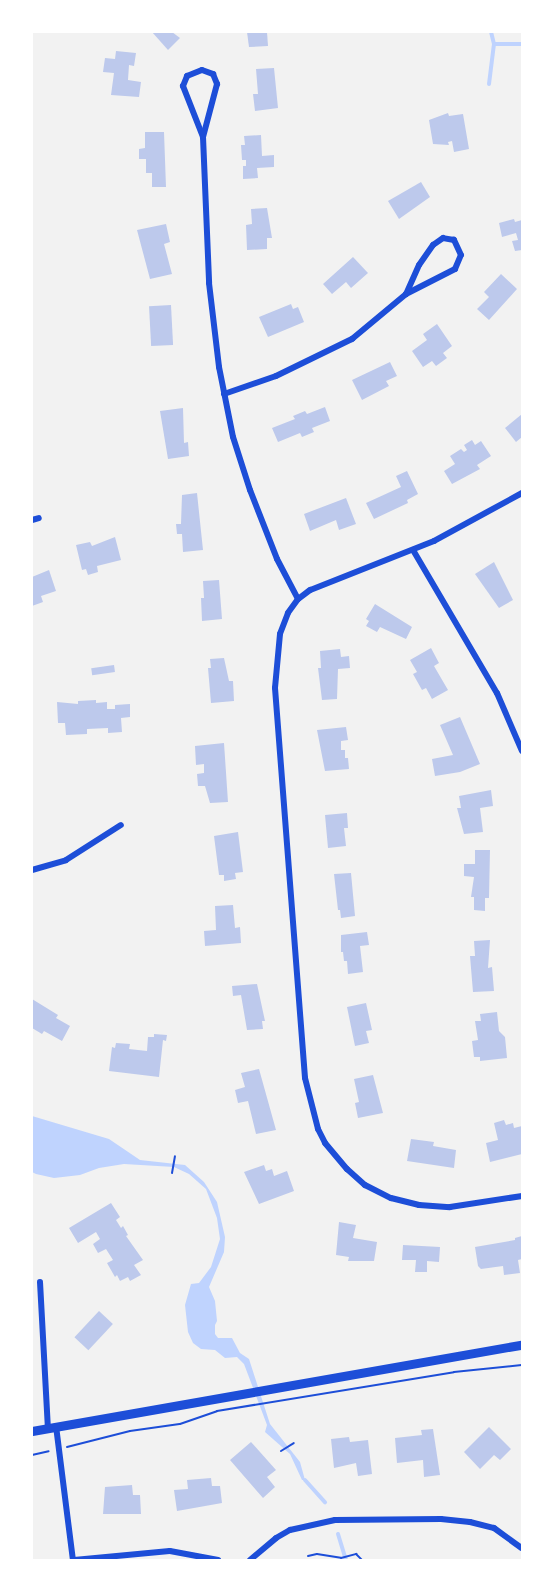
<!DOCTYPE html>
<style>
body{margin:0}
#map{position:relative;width:554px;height:1592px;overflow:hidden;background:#f2f2f2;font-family:Rubik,sans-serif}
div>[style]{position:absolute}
.water>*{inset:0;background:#bfd3fe}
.stream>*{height:4px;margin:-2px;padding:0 2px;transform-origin:2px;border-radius:2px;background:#bfd3fe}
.building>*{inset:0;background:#bdc9ec;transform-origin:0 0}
.path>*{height:2px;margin:-1px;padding:0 1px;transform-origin:1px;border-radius:1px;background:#1d4ed8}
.minor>*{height:6px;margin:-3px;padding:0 3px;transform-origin:3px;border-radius:3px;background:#1d4ed8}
.secondary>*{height:9px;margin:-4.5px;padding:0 4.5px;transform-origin:4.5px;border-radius:4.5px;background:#1d4ed8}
span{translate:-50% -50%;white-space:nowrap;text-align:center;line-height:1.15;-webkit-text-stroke:6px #fff;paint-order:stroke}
.frame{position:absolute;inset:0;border:33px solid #fff;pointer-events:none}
</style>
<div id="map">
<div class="water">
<i style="clip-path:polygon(32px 1116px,109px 1139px,140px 1160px,185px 1165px,204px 1182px,217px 1202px,225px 1237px,224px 1252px,209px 1287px,215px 1301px,217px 1321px,215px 1325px,215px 1334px,218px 1338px,232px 1338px,240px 1353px,249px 1359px,270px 1424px,300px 1462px,305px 1480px,302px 1480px,290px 1454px,265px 1432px,267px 1425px,244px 1364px,237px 1357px,225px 1358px,215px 1350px,201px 1349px,193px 1343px,188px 1332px,185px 1305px,191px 1284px,199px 1283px,211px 1267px,220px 1239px,217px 1218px,206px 1189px,189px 1174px,174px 1167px,124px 1164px,99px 1168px,80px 1175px,54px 1178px,36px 1174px,32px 1172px)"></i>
</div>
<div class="stream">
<i style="left:494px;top:44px;width:28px"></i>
<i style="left:489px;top:84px;width:40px;rotate:-82.9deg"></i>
<i style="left:494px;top:44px;width:12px;rotate:-104deg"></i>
<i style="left:305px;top:1480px;width:30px;rotate:48deg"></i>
<i style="left:338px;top:1534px;width:27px;rotate:73deg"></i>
</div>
<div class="building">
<i style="clip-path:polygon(152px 32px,172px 32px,180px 38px,168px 50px)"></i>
<i style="clip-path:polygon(247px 32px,267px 32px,268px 46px,249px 47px)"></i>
<i style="clip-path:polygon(116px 51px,136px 53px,134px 66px,129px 65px,128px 80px,141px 82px,139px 97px,111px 95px,114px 73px,103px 72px,105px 58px,115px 59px)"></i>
<i style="clip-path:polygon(274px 68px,278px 108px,255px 111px,253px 94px,258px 94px,256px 69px)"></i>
<i style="clip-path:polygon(448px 113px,449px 116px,463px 114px,469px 149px,454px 152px,452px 141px,448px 142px,449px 145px,433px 144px,429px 120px)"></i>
<i style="clip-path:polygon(145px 132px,164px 132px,166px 187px,152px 187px,152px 173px,146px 173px,146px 159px,139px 159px,139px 149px,145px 148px)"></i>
<i style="clip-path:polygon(261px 135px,262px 156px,274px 155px,274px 167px,257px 168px,258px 178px,243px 179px,243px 166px,246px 166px,246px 160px,242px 160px,241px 145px,245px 145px,244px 136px)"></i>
<i style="clip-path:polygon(421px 182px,430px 197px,399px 219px,388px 201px)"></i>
<i style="clip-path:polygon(267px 208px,272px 238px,267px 238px,267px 249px,247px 250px,246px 225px,252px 224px,251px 209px)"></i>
<i style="clip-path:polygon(514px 219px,515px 222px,522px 220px,522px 250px,515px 251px,512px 241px,518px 240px,516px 233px,502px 237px,499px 223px)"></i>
<i style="clip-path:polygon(166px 224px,170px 242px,164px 244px,172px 274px,150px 279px,137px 230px)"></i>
<i style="clip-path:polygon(353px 257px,368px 273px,351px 288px,346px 282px,332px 294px,323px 284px)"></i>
<i style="clip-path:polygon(501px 274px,517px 289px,489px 320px,477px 309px,489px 297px,484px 292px)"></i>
<i style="clip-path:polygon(291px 304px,293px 309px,298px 307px,304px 322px,268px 337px,259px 317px)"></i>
<i style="left:171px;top:305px;width:40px;height:22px;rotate:87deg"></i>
<i style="clip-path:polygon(437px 324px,452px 346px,443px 353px,447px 358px,436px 366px,432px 361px,423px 367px,412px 351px,427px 340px,423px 334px)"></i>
<i style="clip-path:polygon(390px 362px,397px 376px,386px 381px,389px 386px,362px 400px,352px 380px)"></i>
<i style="clip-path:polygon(325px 407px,330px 421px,312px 428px,314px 432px,302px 437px,300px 433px,278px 442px,272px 428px,295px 419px,293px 416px,305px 411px,307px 414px)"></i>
<i style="clip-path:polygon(183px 408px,184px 443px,188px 442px,189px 456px,168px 459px,160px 411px)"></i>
<i style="clip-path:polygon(522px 414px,522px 437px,516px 442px,505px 428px)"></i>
<i style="clip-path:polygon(472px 440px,475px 445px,481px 441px,491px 456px,477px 465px,480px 469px,452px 484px,444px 471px,455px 464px,450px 456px,461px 449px,464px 452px,467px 450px,464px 445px)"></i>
<i style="clip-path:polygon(407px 471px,418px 494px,407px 500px,408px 503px,374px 519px,366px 503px,401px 487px,396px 476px)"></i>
<i style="clip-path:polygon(197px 493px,203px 550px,183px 552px,182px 534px,177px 534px,176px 524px,181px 524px,182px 495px)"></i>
<i style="clip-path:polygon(346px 498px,356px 524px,339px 530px,336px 520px,310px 531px,304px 514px)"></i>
<i style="clip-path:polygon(115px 537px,121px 560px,97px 566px,98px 572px,88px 575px,86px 569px,82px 570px,76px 545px,90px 542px,92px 546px)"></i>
<i style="clip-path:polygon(494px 562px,513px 600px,499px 608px,475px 574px)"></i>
<i style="clip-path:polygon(49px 570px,56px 591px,41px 596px,43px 602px,32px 606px,32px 577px)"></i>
<i style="clip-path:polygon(219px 580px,222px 619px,202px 621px,201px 598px,204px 598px,203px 581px)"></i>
<i style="clip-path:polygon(375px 604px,412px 627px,406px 639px,380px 627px,377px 632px,366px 626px,369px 621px,366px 619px)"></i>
<i style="clip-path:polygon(431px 648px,439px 663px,434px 666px,448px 690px,432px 699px,426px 688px,422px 690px,413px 674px,417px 672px,410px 660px)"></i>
<i style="clip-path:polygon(340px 649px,341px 657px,349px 656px,350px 668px,338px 669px,337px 699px,322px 700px,318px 668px,321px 668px,320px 651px)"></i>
<i style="clip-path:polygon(224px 658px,229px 681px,233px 681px,234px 701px,211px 703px,208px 668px,211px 668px,210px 659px)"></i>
<i style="left:114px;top:665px;width:7px;height:23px;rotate:82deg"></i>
<i style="clip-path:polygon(96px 700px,96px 703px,107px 702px,107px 709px,115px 709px,115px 705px,130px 704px,130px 717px,121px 718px,122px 732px,108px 733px,108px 728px,87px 729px,87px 734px,66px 735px,65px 723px,58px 723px,57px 702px,78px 704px,78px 701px)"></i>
<i style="clip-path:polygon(460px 717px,480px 764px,460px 772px,435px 776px,432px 759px,453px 755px,440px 725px)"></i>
<i style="clip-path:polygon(346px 727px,348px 740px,341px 741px,341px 750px,345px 750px,345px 758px,348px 758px,349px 769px,325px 771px,317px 730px)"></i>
<i style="clip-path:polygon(224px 743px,228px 802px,210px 803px,205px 786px,198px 786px,197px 774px,204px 773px,204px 764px,196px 765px,195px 746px)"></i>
<i style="clip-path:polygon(491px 790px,493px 806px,480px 808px,483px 832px,464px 834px,457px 808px,461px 808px,459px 796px)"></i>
<i style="clip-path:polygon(347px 813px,348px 828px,344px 828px,346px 846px,328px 848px,325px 815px)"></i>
<i style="clip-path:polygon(238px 832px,243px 872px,235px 873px,236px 879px,224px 881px,224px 875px,219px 875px,214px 836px)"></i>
<i style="clip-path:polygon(475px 850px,490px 850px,489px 898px,485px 898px,485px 911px,474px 910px,474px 897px,471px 897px,474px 877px,464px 876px,464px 864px,475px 864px)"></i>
<i style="clip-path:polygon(351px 873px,355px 916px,341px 918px,340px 910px,338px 910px,334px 874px)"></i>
<i style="clip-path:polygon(233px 905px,235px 928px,240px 927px,241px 943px,205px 946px,204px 931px,216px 930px,215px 906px)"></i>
<i style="clip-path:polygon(367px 932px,369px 945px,360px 946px,363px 972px,348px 974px,347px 961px,344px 961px,343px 952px,341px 952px,341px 935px)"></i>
<i style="clip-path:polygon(490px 940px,488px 968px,492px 967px,494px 991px,473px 992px,470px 956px,475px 956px,474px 941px)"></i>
<i style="clip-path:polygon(257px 984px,265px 1021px,262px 1021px,263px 1029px,247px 1030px,241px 995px,233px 996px,232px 986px)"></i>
<i style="clip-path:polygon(32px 999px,58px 1015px,56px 1018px,70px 1026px,62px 1041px,44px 1031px,42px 1034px,32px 1028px)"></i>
<i style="clip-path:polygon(366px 1003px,372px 1030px,366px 1031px,369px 1043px,355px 1046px,347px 1007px)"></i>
<i style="clip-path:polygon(497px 1012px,499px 1031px,505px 1037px,507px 1058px,480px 1061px,480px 1057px,474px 1057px,472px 1041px,478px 1040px,475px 1021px,481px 1021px,480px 1014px)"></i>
<i style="clip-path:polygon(154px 1034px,167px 1035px,166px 1041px,163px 1040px,159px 1077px,109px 1071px,112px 1047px,115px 1048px,116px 1043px,130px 1044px,129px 1049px,147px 1051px,148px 1037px,154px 1037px)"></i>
<i style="clip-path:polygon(259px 1069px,276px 1130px,256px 1134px,248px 1101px,238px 1103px,235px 1090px,245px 1087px,241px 1073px)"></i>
<i style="clip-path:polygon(373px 1075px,383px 1113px,358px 1118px,355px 1103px,359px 1102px,354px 1079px)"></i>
<i style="clip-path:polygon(504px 1120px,506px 1125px,513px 1123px,514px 1128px,522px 1126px,522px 1154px,490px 1162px,486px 1143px,498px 1140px,494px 1123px)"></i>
<i style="clip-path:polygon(411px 1139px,434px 1142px,433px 1146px,456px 1150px,454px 1168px,407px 1161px)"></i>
<i style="clip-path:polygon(264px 1165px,266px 1171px,272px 1169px,274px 1176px,287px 1171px,294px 1191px,259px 1204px,244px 1172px)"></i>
<i style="clip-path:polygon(111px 1203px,120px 1217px,116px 1220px,121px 1228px,123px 1226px,128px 1235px,126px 1236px,143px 1260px,134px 1265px,141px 1275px,130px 1281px,128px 1277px,120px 1281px,117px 1275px,115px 1277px,107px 1263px,113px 1260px,106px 1249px,98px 1253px,93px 1244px,100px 1239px,96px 1232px,78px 1243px,69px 1228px)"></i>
<i style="clip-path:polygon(339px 1222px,356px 1225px,353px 1238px,377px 1242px,374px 1261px,348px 1261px,349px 1257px,336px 1255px)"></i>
<i style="clip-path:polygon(522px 1236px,522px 1259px,518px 1260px,520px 1273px,504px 1275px,503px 1266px,481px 1269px,478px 1266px,475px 1247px,515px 1240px,515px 1238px)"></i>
<i style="clip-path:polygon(403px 1245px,440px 1247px,439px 1262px,427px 1261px,427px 1272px,415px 1272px,416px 1260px,402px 1260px)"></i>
<i style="left:99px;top:1311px;width:19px;height:36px;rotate:43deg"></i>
<i style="clip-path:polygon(489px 1427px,511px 1449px,500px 1460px,494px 1455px,480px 1469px,464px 1452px)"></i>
<i style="clip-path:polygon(433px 1429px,440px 1475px,424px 1477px,423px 1460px,397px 1463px,395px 1438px,422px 1435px,421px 1430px)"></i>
<i style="clip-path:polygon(349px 1437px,350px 1442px,368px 1440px,372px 1474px,358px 1476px,356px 1463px,334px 1468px,331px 1439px)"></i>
<i style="clip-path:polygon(251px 1442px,276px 1470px,267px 1477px,275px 1487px,263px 1498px,230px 1460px)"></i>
<i style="clip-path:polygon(211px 1478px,212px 1486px,220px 1486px,222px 1503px,177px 1511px,174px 1490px,188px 1489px,187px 1480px)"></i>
<i style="clip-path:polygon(132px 1485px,133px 1495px,140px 1495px,141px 1514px,103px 1514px,105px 1487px)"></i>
</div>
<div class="path">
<i style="left:172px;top:1173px;width:17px;rotate:-80deg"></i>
<i style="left:67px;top:1447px;width:65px;rotate:-14.3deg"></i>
<i style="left:130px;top:1431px;width:50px;rotate:-8deg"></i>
<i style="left:180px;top:1424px;width:39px;rotate:-19deg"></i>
<i style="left:217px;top:1411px;width:240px;rotate:-9.3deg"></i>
<i style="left:454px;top:1372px;width:68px;rotate:-5.9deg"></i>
<i style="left:281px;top:1451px;width:15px;rotate:-32deg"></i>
<i style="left:32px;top:1455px;width:17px;rotate:-13deg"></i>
<i style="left:308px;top:1556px;width:9px;rotate:-13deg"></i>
<i style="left:317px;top:1554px;width:24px;rotate:9deg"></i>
<i style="left:341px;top:1558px;width:16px;rotate:-15deg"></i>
<i style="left:356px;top:1554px;width:8px;rotate:45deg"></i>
</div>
<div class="minor">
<i style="left:203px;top:137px;width:55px;rotate:-111.4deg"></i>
<i style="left:183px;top:86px;width:11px;rotate:-68deg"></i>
<i style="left:187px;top:76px;width:16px;rotate:-22deg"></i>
<i style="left:202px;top:70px;width:12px;rotate:20deg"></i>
<i style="left:213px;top:74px;width:11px;rotate:68deg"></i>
<i style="left:217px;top:84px;width:55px;rotate:104.8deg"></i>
<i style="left:203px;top:137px;width:146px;rotate:87.6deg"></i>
<i style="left:209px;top:283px;width:85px;rotate:83.2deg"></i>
<i style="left:219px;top:367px;width:71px;rotate:78.7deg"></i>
<i style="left:233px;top:437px;width:56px;rotate:72.2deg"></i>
<i style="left:250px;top:490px;width:74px;rotate:68.6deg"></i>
<i style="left:277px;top:559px;width:45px;rotate:62.3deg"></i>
<i style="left:224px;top:394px;width:55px;rotate:-19.1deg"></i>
<i style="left:276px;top:376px;width:85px;rotate:-26deg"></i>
<i style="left:352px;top:339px;width:70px;rotate:-39.8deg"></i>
<i style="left:406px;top:294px;width:55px;rotate:-27deg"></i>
<i style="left:455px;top:269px;width:15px;rotate:-67deg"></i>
<i style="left:461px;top:255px;width:17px;rotate:-115deg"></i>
<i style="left:454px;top:240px;width:11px;rotate:-170deg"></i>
<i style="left:443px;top:238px;width:12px;rotate:145deg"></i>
<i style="left:433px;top:245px;width:24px;rotate:125deg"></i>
<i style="left:419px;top:265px;width:32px;rotate:114deg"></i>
<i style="left:522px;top:493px;width:100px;rotate:151.4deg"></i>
<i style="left:434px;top:541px;width:133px;rotate:158.4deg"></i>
<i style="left:310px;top:590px;width:15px;rotate:143deg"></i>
<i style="left:298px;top:599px;width:17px;rotate:126deg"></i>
<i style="left:288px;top:613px;width:22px;rotate:111deg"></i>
<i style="left:280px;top:634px;width:54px;rotate:95.3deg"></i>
<i style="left:275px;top:688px;width:391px;rotate:85.6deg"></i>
<i style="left:305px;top:1078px;width:53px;rotate:75.7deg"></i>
<i style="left:318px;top:1129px;width:16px;rotate:63deg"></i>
<i style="left:325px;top:1143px;width:34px;rotate:50deg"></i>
<i style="left:347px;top:1169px;width:24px;rotate:42deg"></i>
<i style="left:365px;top:1185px;width:29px;rotate:27deg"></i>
<i style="left:391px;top:1198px;width:29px;rotate:14deg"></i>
<i style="left:419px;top:1205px;width:31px;rotate:4deg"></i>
<i style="left:450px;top:1207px;width:73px;rotate:-8.7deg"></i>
<i style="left:32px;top:520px;width:7px;rotate:-16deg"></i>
<i style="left:413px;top:550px;width:166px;rotate:59.6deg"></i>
<i style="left:497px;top:693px;width:63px;rotate:66.7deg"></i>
<i style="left:32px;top:870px;width:35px;rotate:-16deg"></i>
<i style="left:66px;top:860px;width:65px;rotate:-32.5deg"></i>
<i style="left:40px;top:1282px;width:146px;rotate:86.9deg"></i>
<i style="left:56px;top:1426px;width:135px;rotate:82.8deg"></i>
<i style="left:74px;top:1560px;width:96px;rotate:-5.4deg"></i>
<i style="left:170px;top:1551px;width:49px;rotate:10.6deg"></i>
<i style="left:250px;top:1560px;width:34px;rotate:-40deg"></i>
<i style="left:276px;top:1538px;width:16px;rotate:-30deg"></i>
<i style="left:290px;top:1530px;width:46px;rotate:-12.5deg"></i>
<i style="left:335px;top:1520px;width:106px;rotate:-0.5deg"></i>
<i style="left:441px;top:1519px;width:29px;rotate:6deg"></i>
<i style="left:470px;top:1522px;width:25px;rotate:14deg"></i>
<i style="left:494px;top:1528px;width:34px;rotate:36deg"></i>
</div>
<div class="secondary">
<i style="left:32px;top:1431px;width:497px;rotate:-10deg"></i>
</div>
<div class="frame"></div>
</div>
